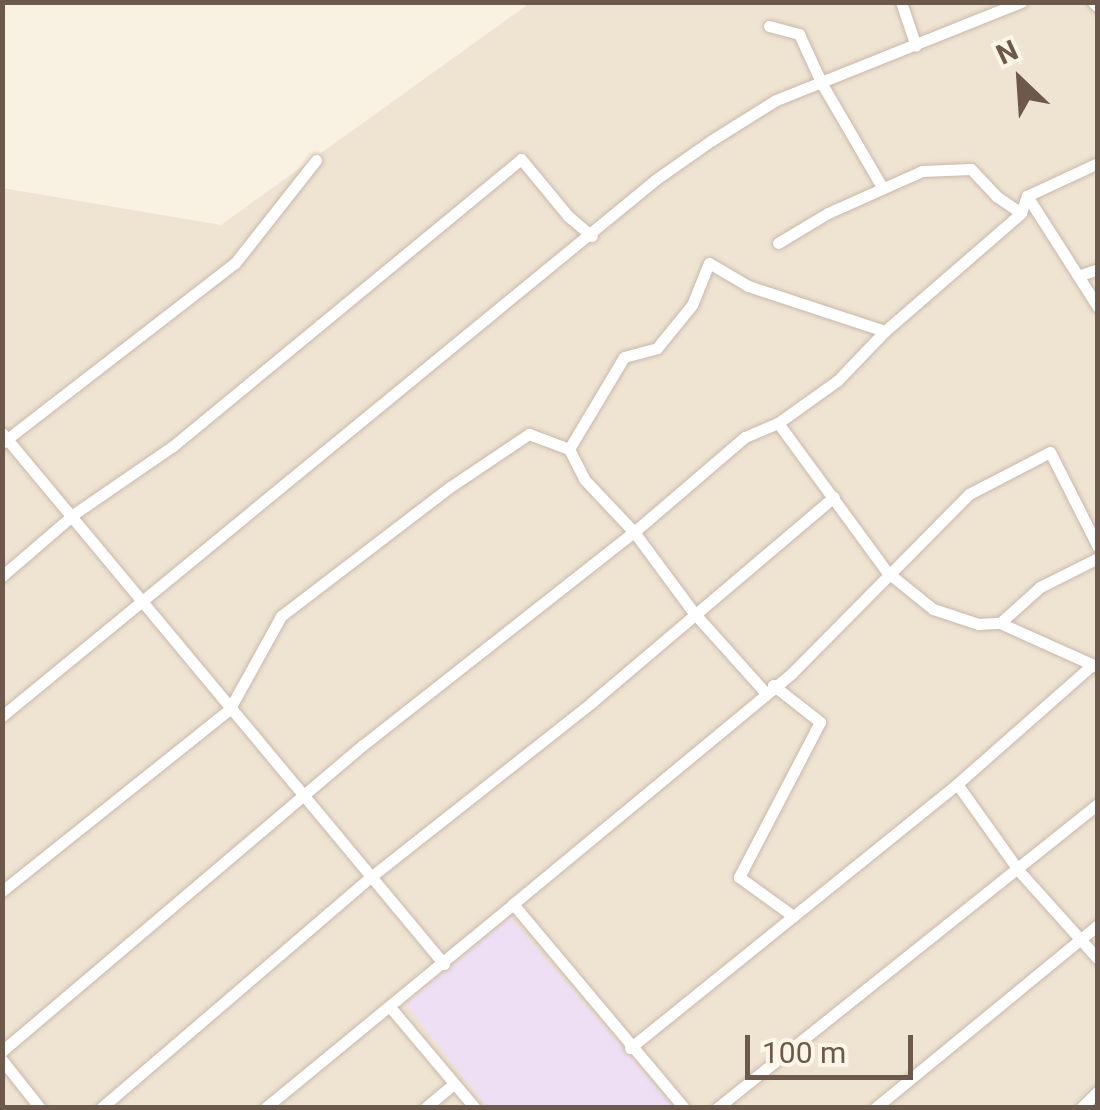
<!DOCTYPE html>
<style>
body{margin:0}
#map{position:relative;width:1100px;height:1110px;overflow:hidden;background:#f9f1e2;font-family:Roboto,sans-serif}
div>[style]{position:absolute}
.residential>*{inset:0;background:#efe3d2}
.education>*{inset:0;background:#eedff5}
.roads{filter:drop-shadow(0 0 2px #c8b9ab) drop-shadow(0 0 2px #c8b9ab)}
.street>*{height:11px;margin:-5.5px;padding:0 5.5px;transform-origin:5.5px;border-radius:5.5px;background:#fff}
span{translate:-50% -50%;white-space:nowrap;text-align:center;line-height:1.15;-webkit-text-stroke:10px #fcf5e8;paint-order:stroke}
.frame{position:absolute;inset:0;border:5px solid #6d594c;pointer-events:none}
.north{position:absolute;left:970px;top:30px;width:100px;height:100px;-webkit-text-stroke:8px #fcf5e8;paint-order:stroke;rotate:335deg;font-size:28px;font-weight:700;line-height:40px;text-align:center;color:#6d594c}
.north::after{content:'';display:block;margin:auto;width:35px;height:45px;background:#6d594c;clip-path:polygon(50% 0,100% 100%,50% 72%,0 100%)}
.scale{position:absolute;left:745px;top:1035px;width:168px;height:45px;box-sizing:border-box;border:5px solid #6d594c;border-top:0;padding-left:12px;font-size:30px;line-height:35px;white-space:nowrap;color:#6d594c;-webkit-text-stroke:8px #fcf5e8;paint-order:stroke}
</style>
<div id="map">
<div class="residential">
<i style="clip-path:polygon(530px 3px,1097px 3px,1097px 1107px,3px 1107px,2px 188px,221px 225px)"></i>
</div>
<div class="education">
<i style="clip-path:polygon(510px 917px,673px 1107px,486px 1107px,406px 1004px)"></i>
</div>
<div class="roads">
<div class="street">
<i style="left:901px;top:2px;width:46px;rotate:71.2deg"></i>
<i style="left:1093px;top:2px;width:7px;rotate:45deg"></i>
<i style="left:769px;top:26px;width:31px;rotate:15deg"></i>
<i style="left:799px;top:34px;width:55px;rotate:65.3deg"></i>
<i style="left:822px;top:84px;width:119px;rotate:59.8deg"></i>
<i style="left:1027px;top:196px;width:132px;rotate:57.4deg"></i>
<i style="left:778px;top:243px;width:58px;rotate:-31deg"></i>
<i style="left:828px;top:213px;width:103px;rotate:-24.1deg"></i>
<i style="left:922px;top:171px;width:49px;rotate:-2.3deg"></i>
<i style="left:971px;top:169px;width:37px;rotate:47deg"></i>
<i style="left:996px;top:196px;width:30px;rotate:34deg"></i>
<i style="left:1078px;top:276px;width:21px;rotate:-19deg"></i>
<i style="left:778px;top:423px;width:185px;rotate:53.8deg"></i>
<i style="left:887px;top:572px;width:59px;rotate:38.8deg"></i>
<i style="left:933px;top:609px;width:47px;rotate:18.4deg"></i>
<i style="left:978px;top:624px;width:22px;rotate:-3deg"></i>
<i style="left:1000px;top:623px;width:107px;rotate:24.2deg"></i>
<i style="left:2px;top:433px;width:691px;rotate:50.23deg"></i>
<i style="left:2px;top:443px;width:294px;rotate:-37.7deg"></i>
<i style="left:235px;top:263px;width:131px;rotate:-51.8deg"></i>
<i style="left:569px;top:449px;width:107px;rotate:-59.1deg"></i>
<i style="left:624px;top:357px;width:34px;rotate:-15deg"></i>
<i style="left:657px;top:348px;width:55px;rotate:-50.9deg"></i>
<i style="left:692px;top:305px;width:45px;rotate:-68deg"></i>
<i style="left:709px;top:263px;width:45px;rotate:30.5deg"></i>
<i style="left:748px;top:286px;width:144px;rotate:18.2deg"></i>
<i style="left:2px;top:576px;width:95px;rotate:-40.7deg"></i>
<i style="left:74px;top:514px;width:120px;rotate:-34.5deg"></i>
<i style="left:173px;top:446px;width:451px;rotate:-39.5deg"></i>
<i style="left:521px;top:159px;width:74px;rotate:50.5deg"></i>
<i style="left:568px;top:216px;width:31px;rotate:40deg"></i>
<i style="left:1000px;top:623px;width:54px;rotate:-42deg"></i>
<i style="left:1040px;top:587px;width:65px;rotate:-26.6deg"></i>
<i style="left:773px;top:685px;width:60px;rotate:38.2deg"></i>
<i style="left:820px;top:722px;width:175px;rotate:117.6deg"></i>
<i style="left:739px;top:877px;width:67px;rotate:35.8deg"></i>
<i style="left:2px;top:716px;width:845px;rotate:-39.38deg"></i>
<i style="left:655px;top:180px;width:70px;rotate:-35.1deg"></i>
<i style="left:712px;top:140px;width:75px;rotate:-32deg"></i>
<i style="left:776px;top:100px;width:264px;rotate:-21.8deg"></i>
<i style="left:957px;top:784px;width:107px;rotate:54.5deg"></i>
<i style="left:1019px;top:871px;width:118px;rotate:48.1deg"></i>
<i style="left:2px;top:891px;width:290px;rotate:-38.6deg"></i>
<i style="left:229px;top:710px;width:107px;rotate:-61deg"></i>
<i style="left:281px;top:616px;width:213px;rotate:-37.4deg"></i>
<i style="left:450px;top:487px;width:95px;rotate:-33.9deg"></i>
<i style="left:529px;top:434px;width:43px;rotate:20.6deg"></i>
<i style="left:569px;top:449px;width:34px;rotate:63deg"></i>
<i style="left:584px;top:479px;width:73px;rotate:46.7deg"></i>
<i style="left:634px;top:532px;width:101px;rotate:53.5deg"></i>
<i style="left:694px;top:613px;width:105px;rotate:48.1deg"></i>
<i style="left:513px;top:904px;width:362px;rotate:-39.6deg"></i>
<i style="left:792px;top:673px;width:252px;rotate:-45.3deg"></i>
<i style="left:969px;top:494px;width:91px;rotate:-27.4deg"></i>
<i style="left:1050px;top:452px;width:106px;rotate:63.2deg"></i>
<i style="left:390px;top:1007px;width:132px;rotate:49.9deg"></i>
<i style="left:630px;top:1048px;width:420px;rotate:-38.9deg"></i>
<i style="left:957px;top:784px;width:180px;rotate:-41.4deg"></i>
<i style="left:2px;top:1051px;width:473px;rotate:-40.3deg"></i>
<i style="left:363px;top:745px;width:345px;rotate:-38.2deg"></i>
<i style="left:634px;top:532px;width:146px;rotate:-40.6deg"></i>
<i style="left:745px;top:437px;width:36px;rotate:-23deg"></i>
<i style="left:778px;top:423px;width:74px;rotate:-35.6deg"></i>
<i style="left:838px;top:380px;width:68px;rotate:-46.2deg"></i>
<i style="left:885px;top:331px;width:180px;rotate:-40.9deg"></i>
<i style="left:1021px;top:213px;width:18px;rotate:-71deg"></i>
<i style="left:1027px;top:196px;width:78px;rotate:-24.9deg"></i>
<i style="left:2px;top:1060px;width:61px;rotate:51.6deg"></i>
<i style="left:101px;top:1108px;width:357px;rotate:-40.6deg"></i>
<i style="left:372px;top:876px;width:280px;rotate:-38.3deg"></i>
<i style="left:592px;top:702px;width:317px;rotate:-40.3deg"></i>
<i style="left:265px;top:1108px;width:321px;rotate:-39.4deg"></i>
<i style="left:513px;top:904px;width:266px;rotate:50deg"></i>
<i style="left:425px;top:1108px;width:38px;rotate:-40deg"></i>
<i style="left:717px;top:1108px;width:487px;rotate:-38.6deg"></i>
<i style="left:875px;top:1108px;width:288px;rotate:-39.4deg"></i>
<i style="left:1081px;top:1108px;width:24px;rotate:-45deg"></i>
</div>
</div>
<div class="frame"></div>
<div class="north">N</div>
<div class="scale">100 m</div>
</div>
